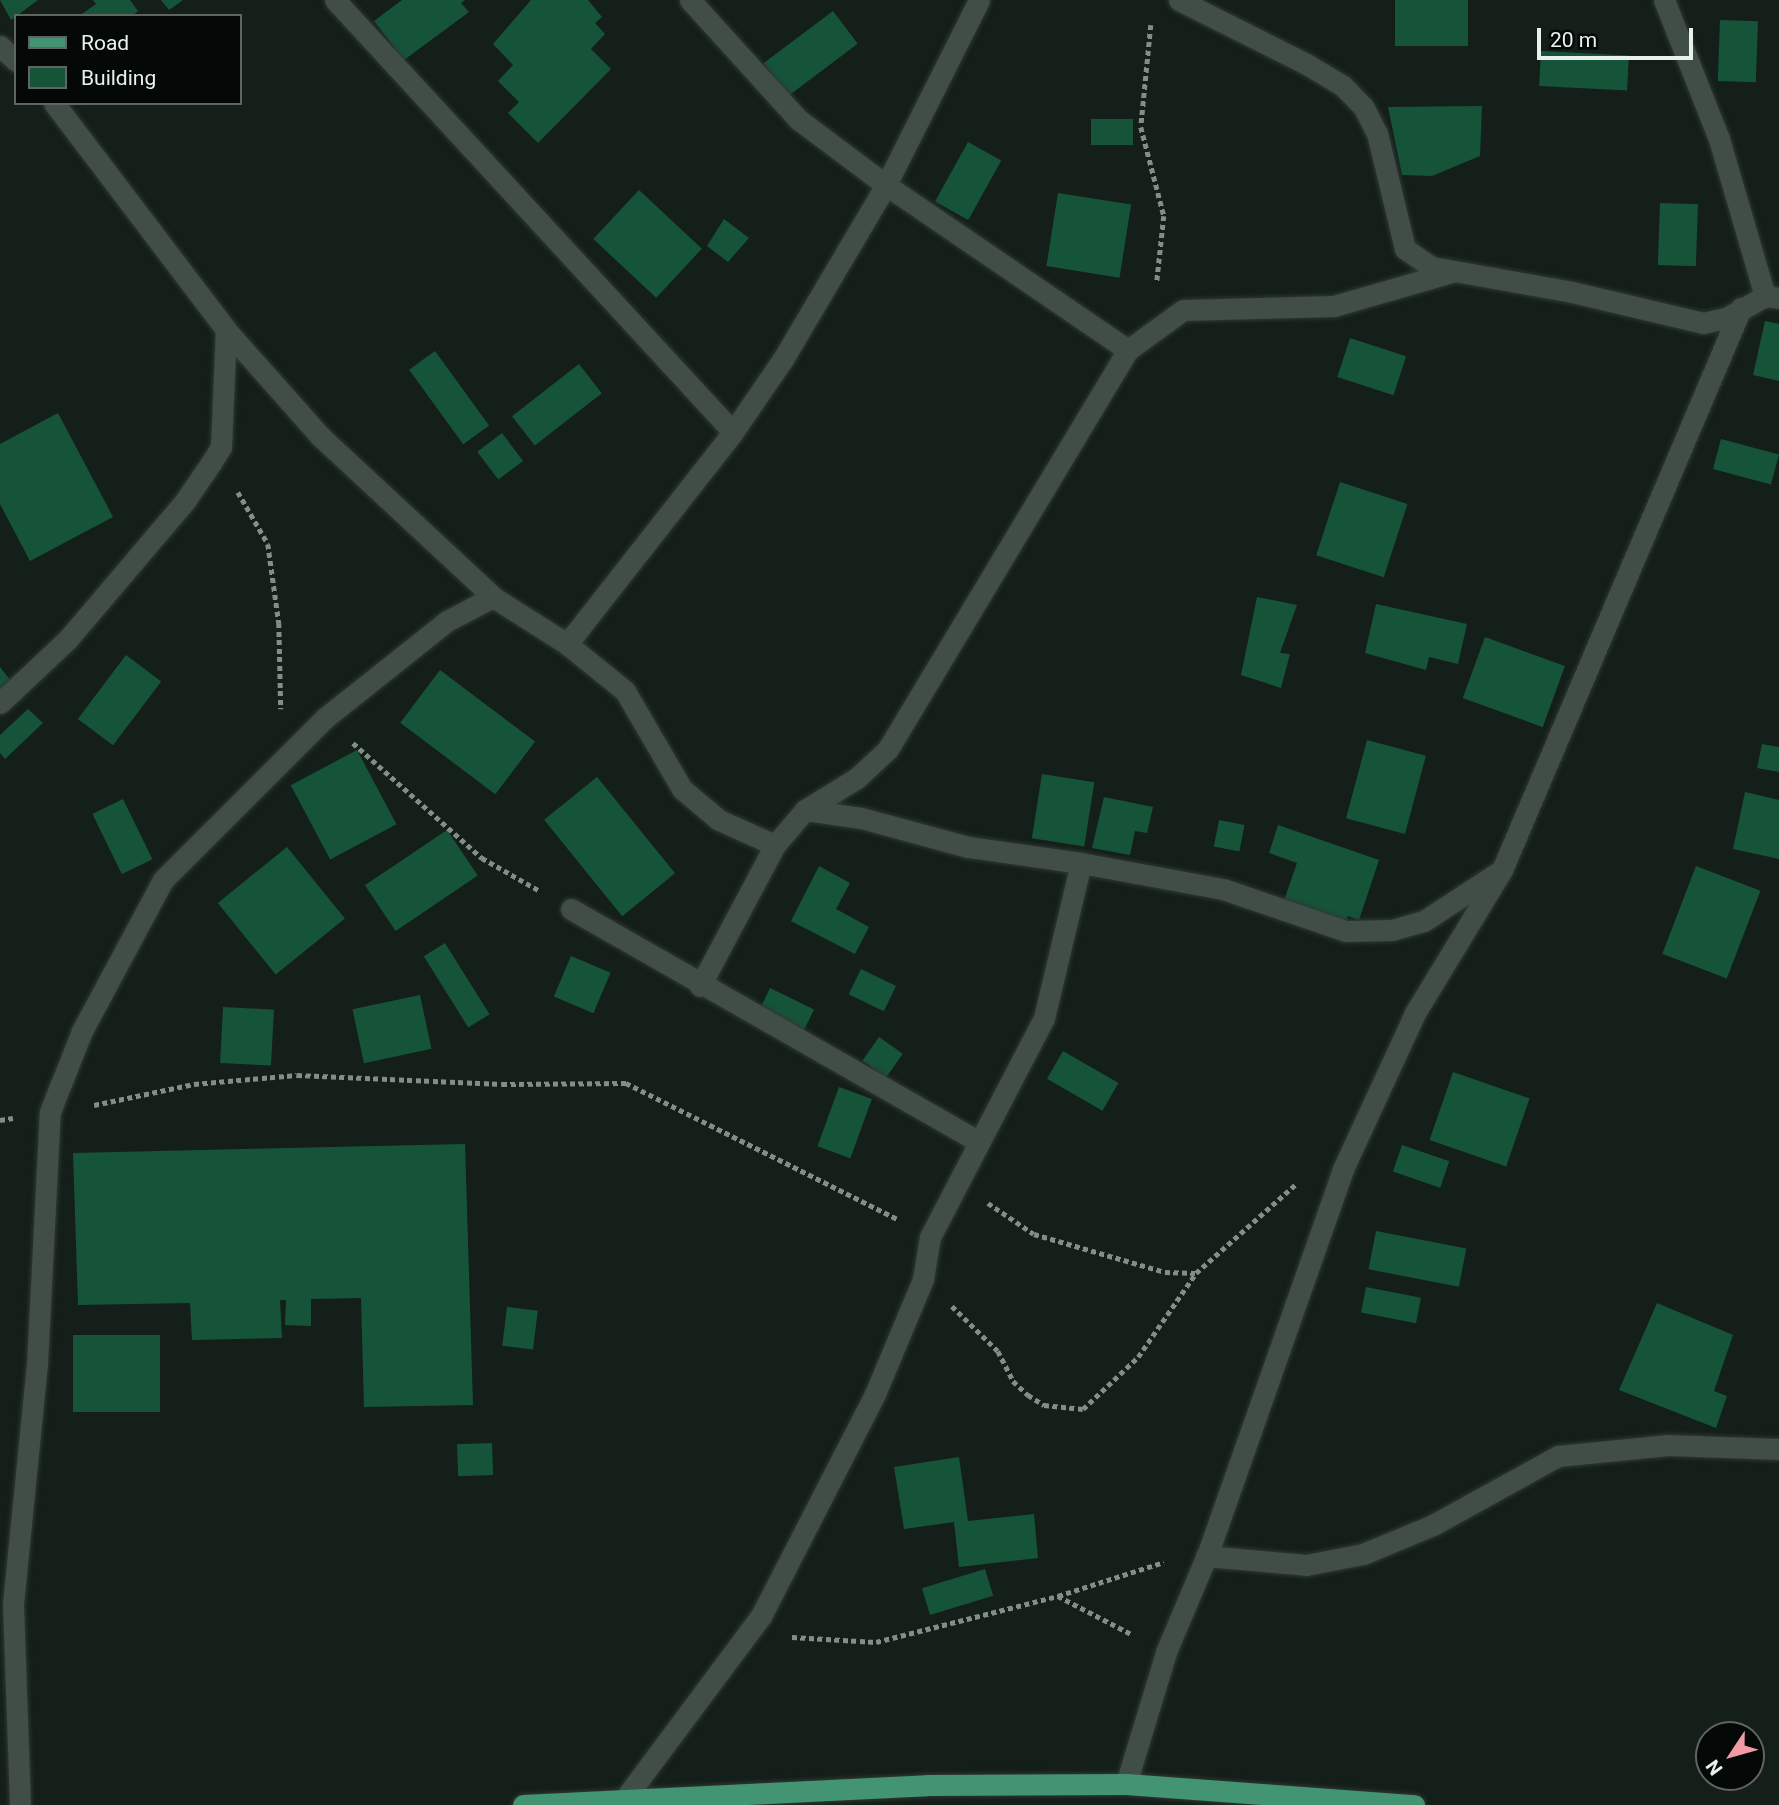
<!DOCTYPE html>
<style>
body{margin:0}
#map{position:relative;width:1779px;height:1805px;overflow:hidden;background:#141f19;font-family:Roboto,sans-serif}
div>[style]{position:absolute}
.building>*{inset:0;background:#16543a;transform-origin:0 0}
.path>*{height:4.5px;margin-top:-2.25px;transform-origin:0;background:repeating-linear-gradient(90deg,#848e88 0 5px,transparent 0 8.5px)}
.roads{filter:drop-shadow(0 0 2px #303733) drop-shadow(0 0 2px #303733)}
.street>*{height:21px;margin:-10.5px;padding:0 10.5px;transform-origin:10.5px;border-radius:10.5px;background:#414d47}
.primary>*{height:21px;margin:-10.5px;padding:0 10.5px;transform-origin:10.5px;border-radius:10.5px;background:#439472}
span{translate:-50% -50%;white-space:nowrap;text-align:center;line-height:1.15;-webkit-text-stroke:6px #040806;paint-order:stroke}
.legend{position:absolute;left:14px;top:14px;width:228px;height:91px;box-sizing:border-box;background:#040806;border:2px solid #606562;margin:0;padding:9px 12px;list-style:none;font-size:21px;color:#e9f1ec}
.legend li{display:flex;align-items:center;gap:14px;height:35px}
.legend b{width:35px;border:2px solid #606562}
.north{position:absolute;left:1695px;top:1721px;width:70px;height:70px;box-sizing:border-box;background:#040806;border:2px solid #606562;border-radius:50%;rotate:234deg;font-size:19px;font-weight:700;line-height:28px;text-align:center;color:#e9f1ec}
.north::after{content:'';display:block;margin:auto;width:24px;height:32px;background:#f49aa5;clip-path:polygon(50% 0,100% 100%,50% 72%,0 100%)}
.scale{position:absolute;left:1537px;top:28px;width:156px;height:32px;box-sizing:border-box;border:4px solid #e9f1ec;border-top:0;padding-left:9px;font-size:21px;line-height:24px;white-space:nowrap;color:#e9f1ec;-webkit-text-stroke:5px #040806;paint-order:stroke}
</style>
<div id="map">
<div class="building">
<i style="clip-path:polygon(0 0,38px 0,11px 20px)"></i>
<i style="clip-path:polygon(93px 0,130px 0,138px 11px,132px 16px,79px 16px,96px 4px)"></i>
<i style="clip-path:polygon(161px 0,183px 0,169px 10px)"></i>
<i style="clip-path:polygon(402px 0,465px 0,461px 3px,469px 12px,404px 60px,374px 21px)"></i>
<i style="clip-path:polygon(531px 0,588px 0,602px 17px,595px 23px,605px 34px,591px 49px,611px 69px,538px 143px,508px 113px,519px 102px,498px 81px,513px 65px,493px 44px)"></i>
<i style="left:1395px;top:0;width:73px;height:46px"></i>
<i style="left:833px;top:11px;width:41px;height:87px;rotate:53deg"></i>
<i style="left:1720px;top:20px;width:38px;height:61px;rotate:2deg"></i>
<i style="left:1541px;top:51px;width:88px;height:35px;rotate:3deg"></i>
<i style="clip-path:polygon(1482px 106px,1480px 156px,1432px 176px,1402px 175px,1388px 107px)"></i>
<i style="left:1091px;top:119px;width:42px;height:26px"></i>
<i style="left:968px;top:142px;width:38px;height:68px;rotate:29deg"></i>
<i style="left:639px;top:190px;width:86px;height:67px;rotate:43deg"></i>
<i style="left:1058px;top:193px;width:74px;height:74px;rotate:9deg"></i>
<i style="left:1660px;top:203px;width:38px;height:62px;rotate:2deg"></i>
<i style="clip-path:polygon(724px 219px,749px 238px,728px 262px,707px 246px)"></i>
<i style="clip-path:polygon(1765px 321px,1779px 324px,1779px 381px,1753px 375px)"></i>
<i style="left:1350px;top:338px;width:59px;height:41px;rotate:18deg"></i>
<i style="left:435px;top:351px;width:92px;height:32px;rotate:54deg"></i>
<i style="left:579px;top:364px;width:37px;height:85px;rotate:52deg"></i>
<i style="clip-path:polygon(58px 413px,113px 517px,30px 561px,0 504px,0 444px)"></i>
<i style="left:502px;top:433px;width:35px;height:31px;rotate:53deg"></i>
<i style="left:1721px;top:439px;width:60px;height:31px;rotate:15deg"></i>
<i style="left:1340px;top:482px;width:71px;height:77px;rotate:18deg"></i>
<i style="clip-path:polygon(1257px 597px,1297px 605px,1280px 653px,1290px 654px,1281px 688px,1241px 675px)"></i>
<i style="clip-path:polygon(1376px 604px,1467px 624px,1458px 664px,1429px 657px,1426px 670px,1365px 653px)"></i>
<i style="left:1485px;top:637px;width:85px;height:65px;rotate:20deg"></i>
<i style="left:126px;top:655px;width:44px;height:80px;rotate:37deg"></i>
<i style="clip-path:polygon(0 667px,15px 686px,0 697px)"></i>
<i style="left:440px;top:670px;width:119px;height:66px;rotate:37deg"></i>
<i style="clip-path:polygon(28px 709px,43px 723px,5px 759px,0 753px,0 735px)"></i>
<i style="left:1367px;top:740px;width:61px;height:81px;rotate:15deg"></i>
<i style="clip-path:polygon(1762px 744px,1779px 747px,1779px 772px,1757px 768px)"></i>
<i style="left:357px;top:750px;width:84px;height:75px;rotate:62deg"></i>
<i style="left:1042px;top:774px;width:53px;height:65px;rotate:9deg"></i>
<i style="left:597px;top:777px;width:124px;height:68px;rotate:51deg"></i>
<i style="clip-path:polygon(1745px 792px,1779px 800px,1779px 859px,1733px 849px)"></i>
<i style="clip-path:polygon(1104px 797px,1153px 807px,1147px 833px,1135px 831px,1130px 855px,1092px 848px)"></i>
<i style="left:123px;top:799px;width:67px;height:34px;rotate:64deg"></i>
<i style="left:1219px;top:820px;width:26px;height:27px;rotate:11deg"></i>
<i style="clip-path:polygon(1278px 825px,1379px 860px,1359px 920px,1348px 916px,1345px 927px,1282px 906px,1297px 863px,1269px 853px)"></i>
<i style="left:447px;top:830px;width:55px;height:99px;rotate:56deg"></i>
<i style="left:287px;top:847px;width:92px;height:89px;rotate:51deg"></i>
<i style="clip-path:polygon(819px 866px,850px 883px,836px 909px,869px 927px,855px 954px,791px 921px)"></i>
<i style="left:1696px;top:866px;width:69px;height:94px;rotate:21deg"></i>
<i style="left:445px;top:943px;width:84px;height:25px;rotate:58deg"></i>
<i style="left:571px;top:956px;width:43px;height:44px;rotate:23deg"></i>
<i style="left:861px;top:969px;width:39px;height:28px;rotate:26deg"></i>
<i style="left:770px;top:988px;width:49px;height:28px;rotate:26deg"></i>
<i style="left:420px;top:995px;width:55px;height:69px;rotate:78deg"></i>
<i style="left:223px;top:1007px;width:51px;height:56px;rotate:3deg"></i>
<i style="left:879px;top:1037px;width:29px;height:29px;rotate:35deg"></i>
<i style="left:1063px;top:1051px;width:64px;height:32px;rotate:30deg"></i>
<i style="left:1453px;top:1072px;width:81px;height:72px;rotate:19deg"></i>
<i style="left:839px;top:1087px;width:35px;height:63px;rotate:20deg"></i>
<i style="clip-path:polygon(465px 1144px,473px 1405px,364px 1407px,361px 1298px,311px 1299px,311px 1326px,285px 1325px,286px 1300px,280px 1300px,282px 1338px,192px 1340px,190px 1303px,78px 1305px,73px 1153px)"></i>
<i style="left:1402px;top:1145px;width:50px;height:28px;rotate:19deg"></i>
<i style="left:1376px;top:1231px;width:92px;height:39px;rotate:11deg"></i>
<i style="left:1366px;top:1287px;width:56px;height:26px;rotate:11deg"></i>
<i style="clip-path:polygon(1657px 1303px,1733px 1335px,1714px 1391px,1727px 1396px,1716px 1428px,1619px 1390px)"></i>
<i style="left:507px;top:1307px;width:31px;height:39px;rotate:7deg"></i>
<i style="left:160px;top:1335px;width:77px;height:87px;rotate:90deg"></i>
<i style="left:492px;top:1443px;width:32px;height:35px;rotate:88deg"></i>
<i style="clip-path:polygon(959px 1457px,968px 1521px,1034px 1514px,1038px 1558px,959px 1567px,954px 1522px,904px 1529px,894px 1467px)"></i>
<i style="left:985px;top:1569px;width:28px;height:66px;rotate:73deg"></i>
</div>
<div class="path">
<i style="left:1151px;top:25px;width:102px;rotate:95.6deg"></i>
<i style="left:1141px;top:127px;width:92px;rotate:75.5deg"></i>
<i style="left:1164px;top:216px;width:66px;rotate:96.1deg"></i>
<i style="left:238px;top:492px;width:60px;rotate:60deg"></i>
<i style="left:268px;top:544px;width:80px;rotate:82.1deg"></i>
<i style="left:279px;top:623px;width:86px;rotate:88.7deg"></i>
<i style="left:353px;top:743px;width:173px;rotate:41.7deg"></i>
<i style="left:482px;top:858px;width:67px;rotate:29.6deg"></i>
<i style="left:94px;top:1105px;width:102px;rotate:-11.9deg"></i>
<i style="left:194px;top:1084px;width:103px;rotate:-5deg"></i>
<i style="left:297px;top:1075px;width:205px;rotate:2.5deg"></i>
<i style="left:502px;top:1084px;width:124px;rotate:-0.5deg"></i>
<i style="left:626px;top:1083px;width:303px;rotate:26.6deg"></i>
<i style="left:0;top:1120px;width:13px;rotate:-9deg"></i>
<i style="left:988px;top:1203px;width:55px;rotate:34deg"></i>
<i style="left:1034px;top:1234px;width:136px;rotate:16.2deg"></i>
<i style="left:1165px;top:1272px;width:30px;rotate:2deg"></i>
<i style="left:952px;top:1306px;width:64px;rotate:44.4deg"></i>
<i style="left:998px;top:1351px;width:34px;rotate:63deg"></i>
<i style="left:1013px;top:1381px;width:21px;rotate:43deg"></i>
<i style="left:1028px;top:1395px;width:19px;rotate:32deg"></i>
<i style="left:1044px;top:1405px;width:39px;rotate:6deg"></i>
<i style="left:1083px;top:1409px;width:76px;rotate:-43.4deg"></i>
<i style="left:1138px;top:1357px;width:102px;rotate:-55.4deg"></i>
<i style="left:1196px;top:1273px;width:134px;rotate:-41.7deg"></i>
<i style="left:1058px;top:1596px;width:82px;rotate:27.5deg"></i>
<i style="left:792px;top:1637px;width:84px;rotate:3.4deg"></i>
<i style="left:876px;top:1642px;width:188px;rotate:-14.2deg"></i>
<i style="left:1058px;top:1596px;width:111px;rotate:-17.8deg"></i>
</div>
<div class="roads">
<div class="street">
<i style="left:335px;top:0;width:587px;rotate:47.35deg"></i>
<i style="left:690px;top:0;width:162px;rotate:47.8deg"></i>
<i style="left:799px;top:120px;width:109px;rotate:36.8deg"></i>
<i style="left:886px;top:185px;width:293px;rotate:34.3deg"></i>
<i style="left:1179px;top:0;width:144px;rotate:26.7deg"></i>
<i style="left:1308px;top:65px;width:41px;rotate:31deg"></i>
<i style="left:1343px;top:86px;width:30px;rotate:46deg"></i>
<i style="left:1364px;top:108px;width:28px;rotate:63deg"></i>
<i style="left:1377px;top:133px;width:119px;rotate:76.4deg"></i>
<i style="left:1405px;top:249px;width:32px;rotate:34deg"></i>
<i style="left:1432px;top:267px;width:142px;rotate:10.1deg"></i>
<i style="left:1572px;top:292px;width:135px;rotate:13.3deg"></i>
<i style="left:1703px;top:323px;width:26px;rotate:-13deg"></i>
<i style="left:1728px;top:317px;width:43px;rotate:-29.6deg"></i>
<i style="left:1765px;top:296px;width:14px;rotate:8deg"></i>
<i style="left:1664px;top:0;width:149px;rotate:68.4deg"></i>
<i style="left:1719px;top:139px;width:164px;rotate:73.7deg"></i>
<i style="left:0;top:46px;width:22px;rotate:43deg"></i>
<i style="left:54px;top:103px;width:285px;rotate:52.8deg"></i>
<i style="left:226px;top:330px;width:142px;rotate:48.4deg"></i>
<i style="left:320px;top:436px;width:236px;rotate:42.9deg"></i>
<i style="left:493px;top:597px;width:88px;rotate:32.4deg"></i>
<i style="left:567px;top:644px;width:75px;rotate:39deg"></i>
<i style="left:625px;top:691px;width:113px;rotate:59.8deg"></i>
<i style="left:682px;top:789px;width:48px;rotate:40deg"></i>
<i style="left:719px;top:820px;width:61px;rotate:24.1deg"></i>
<i style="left:567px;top:644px;width:269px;rotate:-51.9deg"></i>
<i style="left:733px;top:432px;width:88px;rotate:-55.6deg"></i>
<i style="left:783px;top:359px;width:202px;rotate:-59.4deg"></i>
<i style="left:886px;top:185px;width:207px;rotate:-63.3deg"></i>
<i style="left:0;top:703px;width:93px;rotate:-43.3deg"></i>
<i style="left:68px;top:639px;width:181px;rotate:-49.7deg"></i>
<i style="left:185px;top:501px;width:46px;rotate:-55.6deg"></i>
<i style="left:211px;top:463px;width:19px;rotate:-58deg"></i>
<i style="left:221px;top:447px;width:117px;rotate:-87.6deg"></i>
<i style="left:1081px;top:863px;width:144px;rotate:10.4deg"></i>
<i style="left:1223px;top:889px;width:130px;rotate:18.9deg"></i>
<i style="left:1346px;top:931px;width:46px;rotate:-1.2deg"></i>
<i style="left:1392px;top:930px;width:33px;rotate:-16deg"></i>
<i style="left:1424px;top:921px;width:87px;rotate:-33.3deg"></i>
<i style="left:571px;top:909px;width:468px;rotate:29.7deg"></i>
<i style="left:700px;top:986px;width:160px;rotate:-62deg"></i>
<i style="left:775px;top:845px;width:46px;rotate:-49.4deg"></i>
<i style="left:805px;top:810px;width:61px;rotate:-31.6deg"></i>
<i style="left:857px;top:778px;width:42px;rotate:-43.1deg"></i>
<i style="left:888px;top:749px;width:466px;rotate:-59deg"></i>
<i style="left:1128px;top:350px;width:68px;rotate:-36deg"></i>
<i style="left:1183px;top:310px;width:151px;rotate:-1.5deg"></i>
<i style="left:1334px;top:306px;width:123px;rotate:-16.1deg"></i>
<i style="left:1206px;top:1556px;width:100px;rotate:5.1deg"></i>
<i style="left:1306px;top:1565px;width:58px;rotate:-10.9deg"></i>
<i style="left:1363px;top:1554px;width:76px;rotate:-22.5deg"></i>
<i style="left:1433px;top:1525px;width:143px;rotate:-28.9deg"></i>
<i style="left:1558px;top:1456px;width:111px;rotate:-5.7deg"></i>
<i style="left:1668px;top:1445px;width:111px;rotate:2.1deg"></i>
<i style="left:1126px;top:1784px;width:138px;rotate:-73.1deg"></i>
<i style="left:1166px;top:1652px;width:111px;rotate:-67.1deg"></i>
<i style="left:1209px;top:1550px;width:404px;rotate:-70.6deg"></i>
<i style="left:1343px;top:1169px;width:172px;rotate:-65.2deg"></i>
<i style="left:1415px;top:1013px;width:167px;rotate:-58.7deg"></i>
<i style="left:1502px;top:870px;width:611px;rotate:-66.96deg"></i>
<i style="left:626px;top:1797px;width:226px;rotate:-53.3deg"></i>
<i style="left:761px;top:1616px;width:250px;rotate:-62.8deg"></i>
<i style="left:875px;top:1394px;width:125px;rotate:-67.3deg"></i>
<i style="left:923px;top:1279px;width:43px;rotate:-80.5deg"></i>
<i style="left:930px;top:1237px;width:247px;rotate:-62.5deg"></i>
<i style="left:1044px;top:1018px;width:159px;rotate:-76.6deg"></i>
<i style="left:1081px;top:863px;width:114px;rotate:-171.9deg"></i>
<i style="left:968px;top:847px;width:111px;rotate:-164.8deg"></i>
<i style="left:861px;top:818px;width:57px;rotate:-171.9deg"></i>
<i style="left:20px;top:1805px;width:201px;rotate:-92deg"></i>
<i style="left:13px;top:1604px;width:240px;rotate:-84.3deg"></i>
<i style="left:37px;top:1365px;width:253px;rotate:-87.1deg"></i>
<i style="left:50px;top:1112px;width:30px;rotate:-69deg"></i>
<i style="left:61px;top:1084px;width:57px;rotate:-68.4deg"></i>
<i style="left:82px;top:1031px;width:171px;rotate:-61.8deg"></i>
<i style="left:163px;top:880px;width:229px;rotate:-45deg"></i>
<i style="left:325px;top:718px;width:156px;rotate:-38.5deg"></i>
<i style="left:447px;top:621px;width:52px;rotate:-27.6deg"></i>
</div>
<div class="primary">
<i style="left:523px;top:1805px;width:404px;rotate:-2.8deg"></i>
<i style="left:927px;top:1785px;width:199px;rotate:-0.3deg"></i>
<i style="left:1126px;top:1784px;width:289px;rotate:4.2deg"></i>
</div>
</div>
<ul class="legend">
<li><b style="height:9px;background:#439472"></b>Road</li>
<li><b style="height:19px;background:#16543a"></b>Building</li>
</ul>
<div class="north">N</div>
<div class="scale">20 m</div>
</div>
